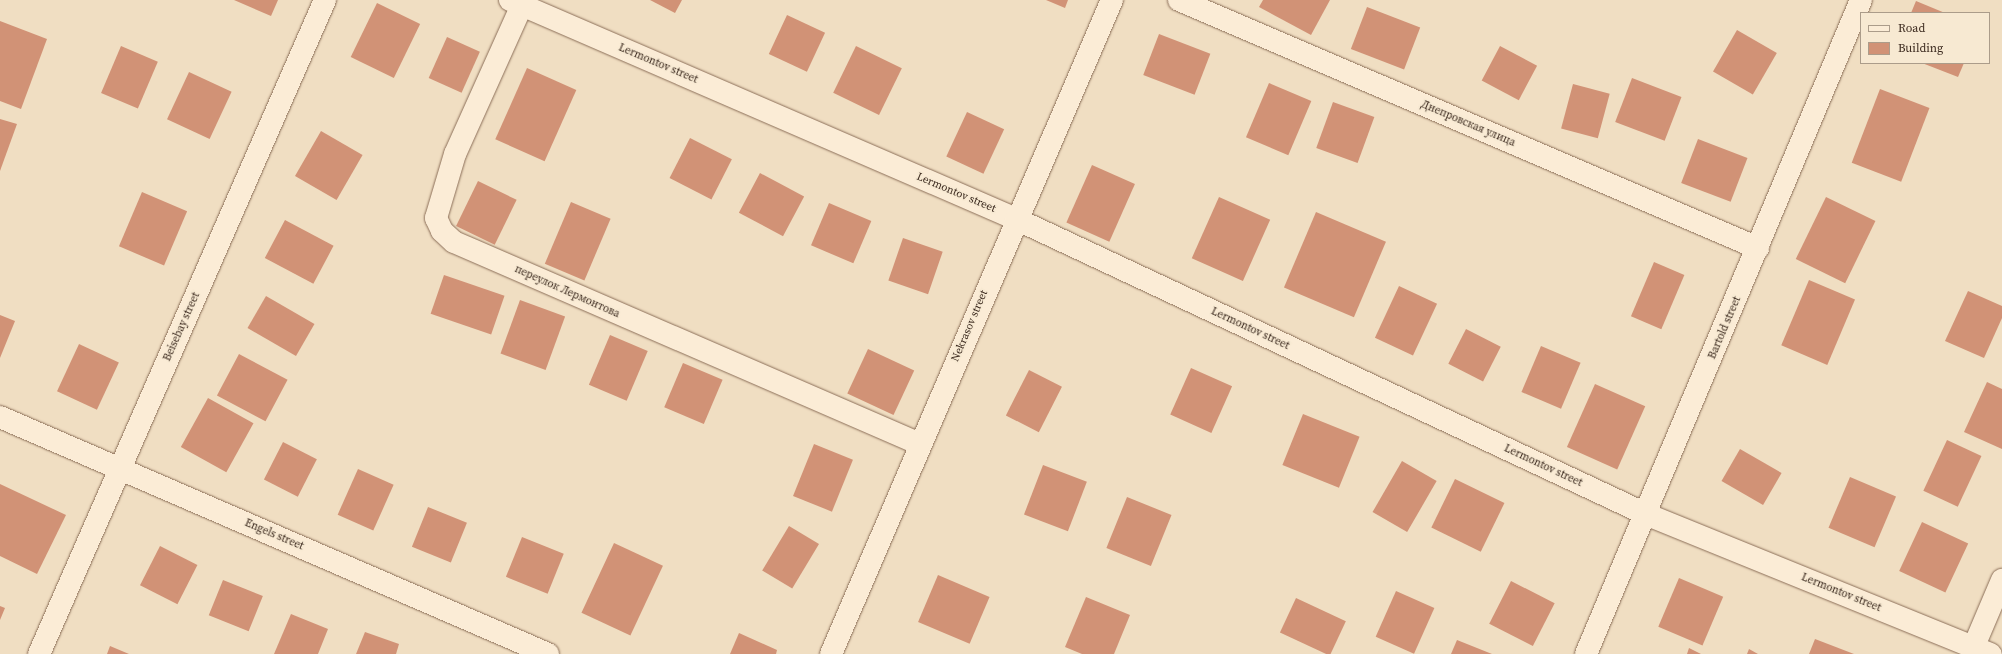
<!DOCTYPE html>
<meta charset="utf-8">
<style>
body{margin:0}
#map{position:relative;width:2002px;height:654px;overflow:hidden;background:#f0dec2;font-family:"Source Serif 4",serif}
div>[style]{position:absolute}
.building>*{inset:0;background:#d19276;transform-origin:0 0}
.roads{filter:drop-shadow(0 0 1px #8b6e58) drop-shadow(0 0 1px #8b6e58)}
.street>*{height:22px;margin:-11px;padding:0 11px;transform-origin:11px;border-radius:11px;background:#fbecd6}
.secondary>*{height:22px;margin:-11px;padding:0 11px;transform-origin:11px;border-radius:11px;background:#fbecd6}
span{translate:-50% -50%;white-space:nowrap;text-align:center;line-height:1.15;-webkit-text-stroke:3px #f7e9d2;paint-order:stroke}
.street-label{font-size:11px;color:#3a281d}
.legend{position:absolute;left:1860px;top:12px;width:130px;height:52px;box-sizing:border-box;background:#f7e9d2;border:1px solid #ab9c8a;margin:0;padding:5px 7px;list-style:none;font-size:12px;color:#3a281d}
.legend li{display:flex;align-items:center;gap:8px;height:20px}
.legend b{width:20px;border:1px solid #ab9c8a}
</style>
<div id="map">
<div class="building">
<i style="clip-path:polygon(234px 0,278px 0,271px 16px)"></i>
<i style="clip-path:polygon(650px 0,682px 0,675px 13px)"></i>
<i style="clip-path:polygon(1046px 0,1068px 0,1065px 8px)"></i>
<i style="clip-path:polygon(1263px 0,1330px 0,1311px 35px,1259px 7px)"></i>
<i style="clip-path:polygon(1916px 1px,1945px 13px,1911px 13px)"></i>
<i style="left:377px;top:3px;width:48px;height:60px;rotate:26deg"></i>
<i style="left:1367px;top:7px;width:57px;height:45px;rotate:21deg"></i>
<i style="left:787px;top:15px;width:42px;height:43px;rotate:25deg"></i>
<i style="clip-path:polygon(0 21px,47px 39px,21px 109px,0 101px)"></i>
<i style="left:1737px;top:30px;width:46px;height:48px;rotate:30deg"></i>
<i style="left:1159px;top:34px;width:55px;height:44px;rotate:21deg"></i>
<i style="left:447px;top:37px;width:36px;height:45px;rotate:24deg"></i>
<i style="left:121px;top:46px;width:40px;height:51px;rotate:23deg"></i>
<i style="left:856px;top:46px;width:51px;height:52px;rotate:26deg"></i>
<i style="left:1500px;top:46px;width:42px;height:39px;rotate:28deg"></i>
<i style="clip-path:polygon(1922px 63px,1964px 63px,1958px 77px)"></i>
<i style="left:527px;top:68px;width:54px;height:78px;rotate:24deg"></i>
<i style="left:189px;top:72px;width:47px;height:52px;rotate:25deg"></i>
<i style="left:1632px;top:78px;width:53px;height:47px;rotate:21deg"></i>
<i style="left:1269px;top:83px;width:46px;height:59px;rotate:23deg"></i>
<i style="left:1573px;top:84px;width:38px;height:46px;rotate:15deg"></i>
<i style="left:1880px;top:89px;width:53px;height:79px;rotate:21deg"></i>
<i style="left:1333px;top:102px;width:44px;height:49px;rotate:20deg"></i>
<i style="left:967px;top:112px;width:41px;height:49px;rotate:25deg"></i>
<i style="clip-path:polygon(0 119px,17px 124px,0 171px)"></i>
<i style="left:321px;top:131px;width:48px;height:52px;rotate:30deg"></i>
<i style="left:690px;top:138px;width:47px;height:45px;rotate:27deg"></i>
<i style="left:1698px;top:139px;width:53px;height:47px;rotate:21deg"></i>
<i style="left:1092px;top:165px;width:47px;height:63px;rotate:24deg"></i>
<i style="left:760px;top:173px;width:50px;height:45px;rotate:28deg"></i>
<i style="left:478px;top:181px;width:43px;height:50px;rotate:26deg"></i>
<i style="left:142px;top:192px;width:49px;height:59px;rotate:23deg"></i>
<i style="left:1219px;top:197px;width:56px;height:67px;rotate:24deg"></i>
<i style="left:1826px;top:197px;width:55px;height:69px;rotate:26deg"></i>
<i style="left:571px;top:202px;width:43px;height:67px;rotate:23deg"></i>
<i style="left:829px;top:203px;width:46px;height:46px;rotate:23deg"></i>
<i style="left:1316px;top:212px;width:76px;height:82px;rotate:23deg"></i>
<i style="left:285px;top:220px;width:55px;height:43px;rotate:28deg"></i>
<i style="left:903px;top:238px;width:42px;height:45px;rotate:19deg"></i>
<i style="left:1654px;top:262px;width:33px;height:59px;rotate:23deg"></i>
<i style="left:444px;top:275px;width:64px;height:41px;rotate:19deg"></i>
<i style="left:1809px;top:280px;width:50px;height:71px;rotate:23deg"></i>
<i style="left:1399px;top:286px;width:42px;height:57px;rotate:25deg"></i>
<i style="clip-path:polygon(1968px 291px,2002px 306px,2002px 318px,1984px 358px,1945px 341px)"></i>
<i style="left:266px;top:296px;width:56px;height:37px;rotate:30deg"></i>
<i style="left:520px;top:300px;width:48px;height:57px;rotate:20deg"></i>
<i style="clip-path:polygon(0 315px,15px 321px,0 358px)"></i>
<i style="left:1466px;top:329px;width:39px;height:39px;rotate:27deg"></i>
<i style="left:610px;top:335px;width:41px;height:54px;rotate:23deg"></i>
<i style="left:79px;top:344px;width:44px;height:52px;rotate:25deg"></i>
<i style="left:1541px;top:346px;width:43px;height:50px;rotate:23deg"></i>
<i style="left:868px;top:349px;width:51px;height:49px;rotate:25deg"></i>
<i style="left:239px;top:354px;width:55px;height:47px;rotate:28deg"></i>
<i style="left:683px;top:363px;width:43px;height:48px;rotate:23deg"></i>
<i style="left:1191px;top:368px;width:45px;height:51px;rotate:24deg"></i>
<i style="left:1029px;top:370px;width:37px;height:51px;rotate:27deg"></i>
<i style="clip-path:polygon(1987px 382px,2002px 389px,2002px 449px,1964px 432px)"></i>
<i style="left:1595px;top:384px;width:55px;height:69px;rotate:24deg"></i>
<i style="left:208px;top:398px;width:52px;height:56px;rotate:29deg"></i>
<i style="left:1303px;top:414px;width:61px;height:55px;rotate:22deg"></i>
<i style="left:1947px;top:440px;width:38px;height:56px;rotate:25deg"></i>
<i style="left:283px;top:442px;width:38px;height:42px;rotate:27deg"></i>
<i style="left:814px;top:444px;width:42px;height:56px;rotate:22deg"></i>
<i style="left:1740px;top:449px;width:48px;height:37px;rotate:30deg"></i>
<i style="left:1402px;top:461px;width:40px;height:59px;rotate:30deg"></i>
<i style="left:1043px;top:465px;width:47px;height:53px;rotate:21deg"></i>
<i style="left:358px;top:469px;width:39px;height:50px;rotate:24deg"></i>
<i style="left:1850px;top:477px;width:50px;height:55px;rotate:23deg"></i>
<i style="left:1455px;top:479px;width:55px;height:54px;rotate:26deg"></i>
<i style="clip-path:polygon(0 484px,66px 515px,37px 574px,0 556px)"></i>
<i style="left:1127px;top:497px;width:48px;height:55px;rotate:22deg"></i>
<i style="left:428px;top:507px;width:42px;height:43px;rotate:22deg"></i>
<i style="left:1922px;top:522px;width:51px;height:54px;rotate:25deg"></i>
<i style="left:789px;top:526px;width:35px;height:52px;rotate:31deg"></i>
<i style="left:522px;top:537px;width:45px;height:43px;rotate:22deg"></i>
<i style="left:614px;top:543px;width:54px;height:77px;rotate:25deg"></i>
<i style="left:160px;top:546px;width:42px;height:44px;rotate:27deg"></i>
<i style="left:938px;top:575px;width:56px;height:51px;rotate:23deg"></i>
<i style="left:1679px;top:578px;width:48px;height:53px;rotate:23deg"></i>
<i style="left:223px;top:580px;width:43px;height:38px;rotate:22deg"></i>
<i style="left:1511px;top:581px;width:49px;height:48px;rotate:27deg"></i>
<i style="left:1396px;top:591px;width:42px;height:50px;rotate:24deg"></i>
<i style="clip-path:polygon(1086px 597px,1130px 615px,1114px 654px,1082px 654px,1065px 647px)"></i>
<i style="left:1296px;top:598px;width:55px;height:38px;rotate:25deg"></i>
<i style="clip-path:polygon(0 606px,5px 608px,0 620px)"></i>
<i style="clip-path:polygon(291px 614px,328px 629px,318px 654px,274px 654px)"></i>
<i style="clip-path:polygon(365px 632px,399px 644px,396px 654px,356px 654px)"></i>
<i style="clip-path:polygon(739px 633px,777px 650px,776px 654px,730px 654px)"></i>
<i style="clip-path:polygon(1815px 639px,1854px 654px,1809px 654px)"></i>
<i style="clip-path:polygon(1457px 640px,1492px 654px,1451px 654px)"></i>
<i style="clip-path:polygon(110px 646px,129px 654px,107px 654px)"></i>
<i style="clip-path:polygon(1689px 648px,1701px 654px,1687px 654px)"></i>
<i style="clip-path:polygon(1749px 649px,1758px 654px,1747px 654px)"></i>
</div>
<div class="roads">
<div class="street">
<i style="left:510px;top:0;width:551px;rotate:23.4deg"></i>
<i style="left:1016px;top:219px;width:698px;rotate:25.1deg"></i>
<i style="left:1648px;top:515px;width:370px;rotate:22.1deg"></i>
<i style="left:1179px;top:0;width:630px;rotate:23.19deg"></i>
<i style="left:522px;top:5px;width:163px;rotate:114.2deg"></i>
<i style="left:455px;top:154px;width:67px;rotate:106.5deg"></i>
<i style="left:436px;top:218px;width:14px;rotate:65deg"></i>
<i style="left:442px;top:231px;width:16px;rotate:43deg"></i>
<i style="left:454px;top:242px;width:508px;rotate:23.44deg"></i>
<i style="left:0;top:417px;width:597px;rotate:23.39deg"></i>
<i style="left:1974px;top:646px;width:72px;rotate:-67deg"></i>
<i style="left:831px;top:654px;width:712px;rotate:-66.75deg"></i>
</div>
<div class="secondary">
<i style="left:39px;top:654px;width:714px;rotate:-66.38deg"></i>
<i style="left:1586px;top:654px;width:709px;rotate:-67.19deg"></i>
</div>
</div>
<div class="street-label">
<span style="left:658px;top:64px;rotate:23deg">Lermontov street</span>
<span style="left:1468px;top:124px;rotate:23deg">Днепровская улица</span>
<span style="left:956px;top:193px;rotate:23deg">Lermontov street</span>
<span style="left:567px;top:292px;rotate:24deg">переулок Лермонтова</span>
<span style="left:970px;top:326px;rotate:-67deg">Nekrasov street</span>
<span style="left:182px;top:327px;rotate:-66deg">Beisebay street</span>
<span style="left:1725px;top:328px;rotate:-67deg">Bartold street</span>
<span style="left:1250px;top:329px;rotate:25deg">Lermontov street</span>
<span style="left:1543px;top:466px;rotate:25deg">Lermontov street</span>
<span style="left:274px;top:535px;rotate:23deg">Engels street</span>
<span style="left:1841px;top:593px;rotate:22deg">Lermontov street</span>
</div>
<ul class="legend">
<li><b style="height:5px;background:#fbecd6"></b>Road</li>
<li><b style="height:11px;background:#d19276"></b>Building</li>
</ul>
</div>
